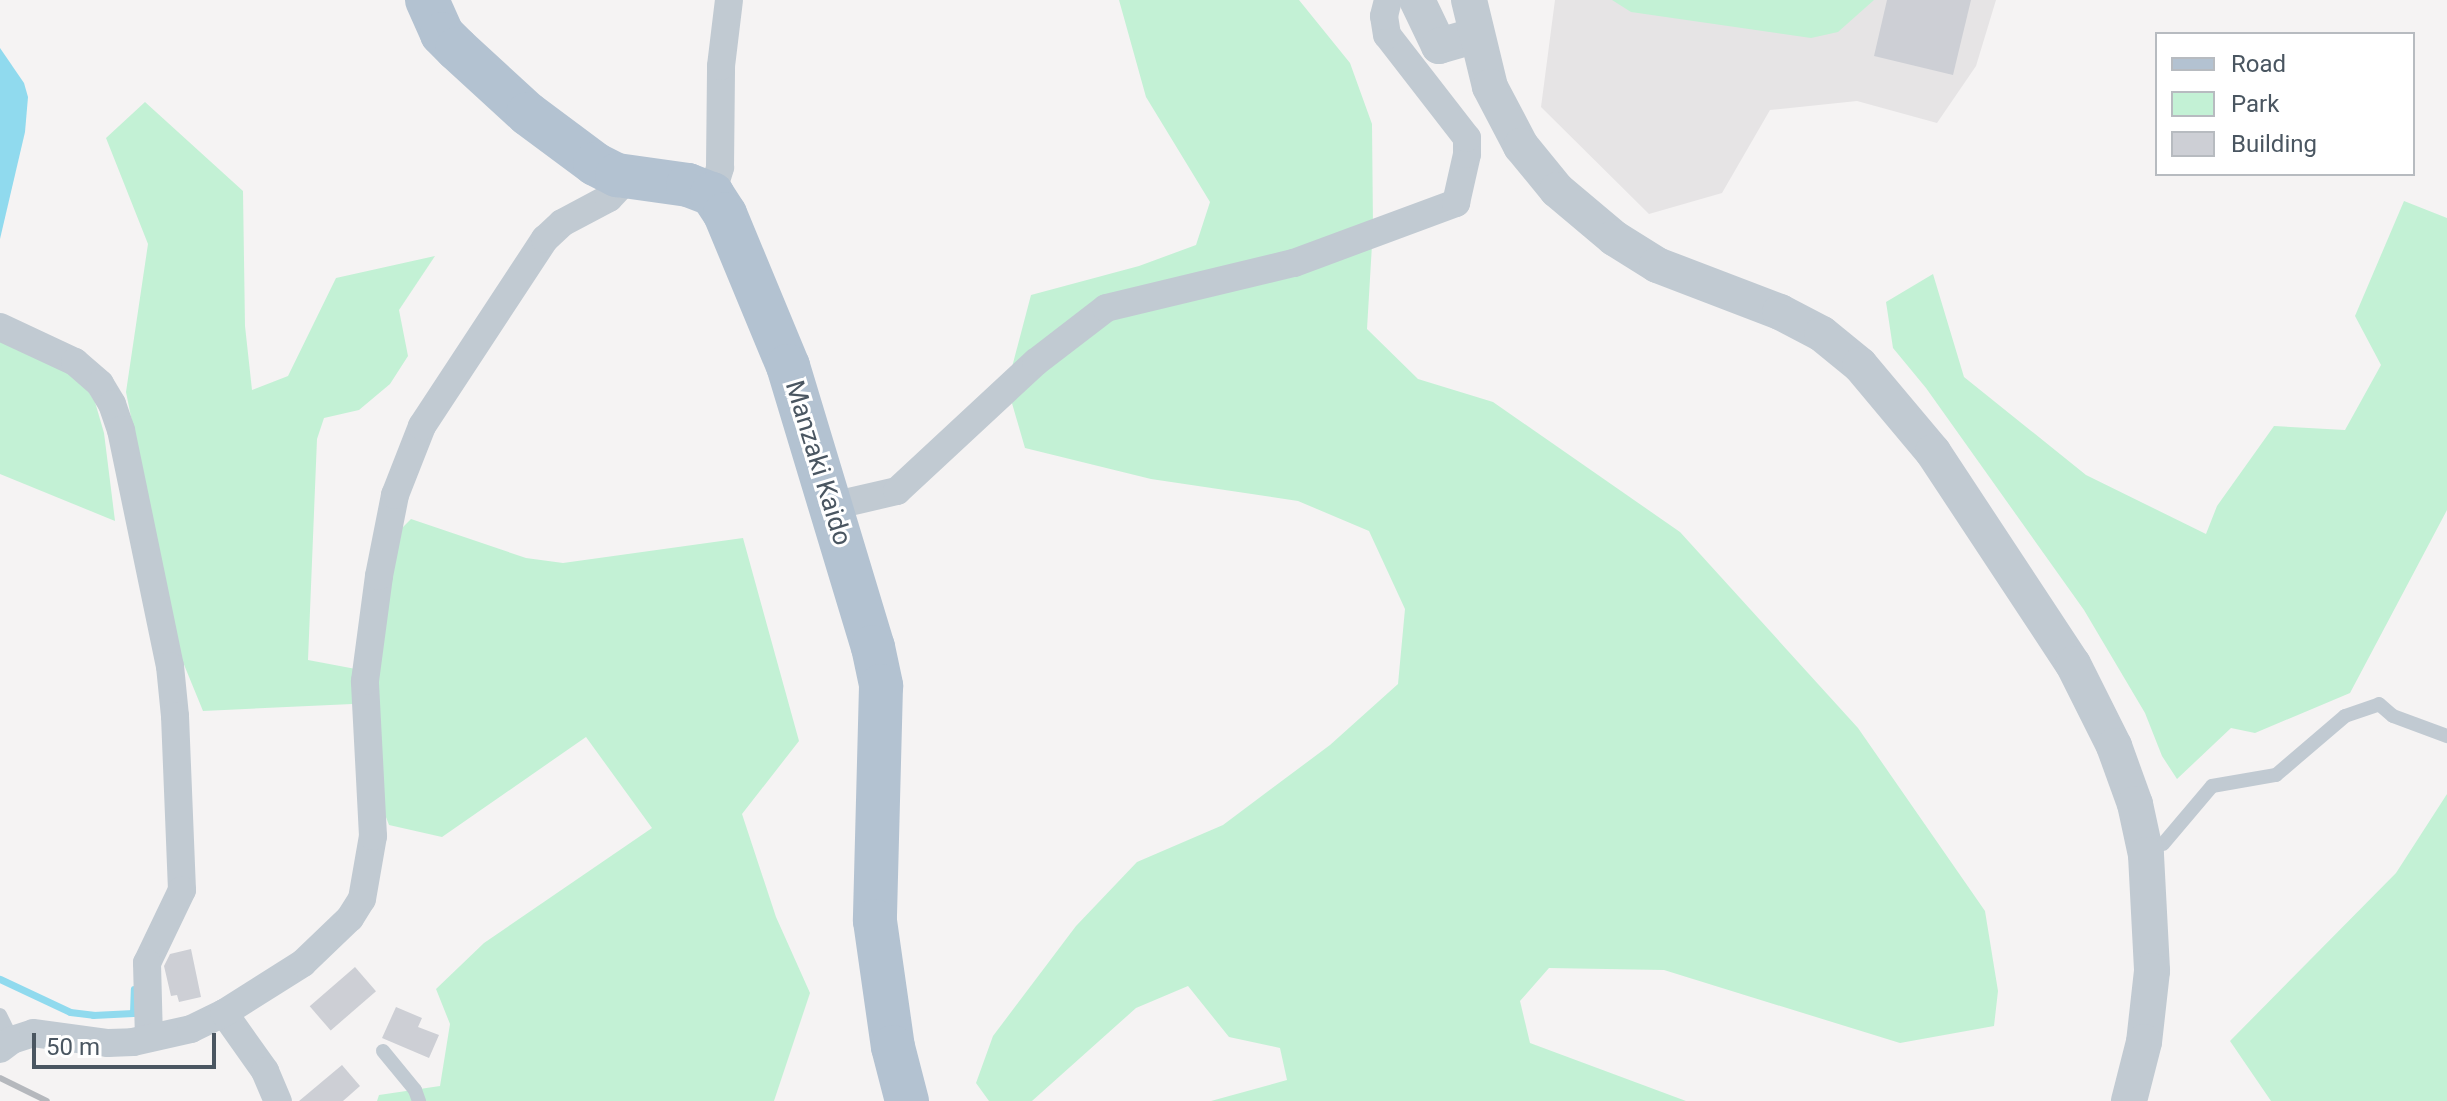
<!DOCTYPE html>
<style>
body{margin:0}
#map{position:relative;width:2447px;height:1101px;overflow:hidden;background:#f5f3f3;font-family:Roboto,sans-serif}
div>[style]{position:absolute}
.education>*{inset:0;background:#e6e4e5}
.green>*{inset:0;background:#c3f1d5}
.water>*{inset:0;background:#90daee}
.stream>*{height:7px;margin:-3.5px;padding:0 3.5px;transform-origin:3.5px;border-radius:3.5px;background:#90daee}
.building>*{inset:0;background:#cdcfd5;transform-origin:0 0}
.service>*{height:14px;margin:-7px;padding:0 7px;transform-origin:7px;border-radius:7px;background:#c1cad2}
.minor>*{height:28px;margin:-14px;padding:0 14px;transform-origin:14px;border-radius:14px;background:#c1cad2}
.tertiary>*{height:36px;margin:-18px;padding:0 18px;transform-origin:18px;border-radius:18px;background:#c1cad2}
.primary>*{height:44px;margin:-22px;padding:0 22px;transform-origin:22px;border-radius:22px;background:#b3c2d1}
.rail>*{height:6px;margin:-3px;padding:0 3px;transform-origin:3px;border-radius:3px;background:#b5b8bd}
span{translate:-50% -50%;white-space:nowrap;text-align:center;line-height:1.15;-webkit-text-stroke:6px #fff;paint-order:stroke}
.street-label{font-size:26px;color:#4a5661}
.legend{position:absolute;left:2155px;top:32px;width:260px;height:144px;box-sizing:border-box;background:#fff;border:2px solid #b7bbc0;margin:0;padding:10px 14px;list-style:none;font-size:24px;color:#4a5661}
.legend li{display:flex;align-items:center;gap:16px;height:40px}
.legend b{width:40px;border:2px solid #b7bbc0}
.scale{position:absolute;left:32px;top:1033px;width:184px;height:36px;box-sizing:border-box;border:4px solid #4a5661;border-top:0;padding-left:10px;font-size:24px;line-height:28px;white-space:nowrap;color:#4a5661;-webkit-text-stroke:6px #fff;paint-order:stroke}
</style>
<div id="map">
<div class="education">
<i style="clip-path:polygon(1555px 0,1996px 0,1976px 66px,1937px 123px,1857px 101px,1770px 110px,1722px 193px,1649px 214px,1541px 107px)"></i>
</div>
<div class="green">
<i style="clip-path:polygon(1119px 0,1299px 0,1350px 63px,1372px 124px,1373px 228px,1367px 329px,1418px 379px,1493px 402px,1680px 532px,1858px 728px,1985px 911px,1998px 991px,1994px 1026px,1900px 1043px,1664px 970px,1549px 968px,1520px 1001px,1530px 1043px,1686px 1101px,1211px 1101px,1287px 1080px,1280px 1048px,1229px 1037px,1188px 986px,1136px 1008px,1032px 1101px,989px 1101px,976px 1083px,993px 1036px,1076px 926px,1137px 862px,1223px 825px,1330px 745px,1398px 684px,1405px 609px,1369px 531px,1298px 501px,1151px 479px,1025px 448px,1007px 386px,1031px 295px,1139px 266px,1196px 245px,1210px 202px,1146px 97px)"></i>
<i style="clip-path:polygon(1612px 0,1874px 0,1838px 32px,1811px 38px,1631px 12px)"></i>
<i style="clip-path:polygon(145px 102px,243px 191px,245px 326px,252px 390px,288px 376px,336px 278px,435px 256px,399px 310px,408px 356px,390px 384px,359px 410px,324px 418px,317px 439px,308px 660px,377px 673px,399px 531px,411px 519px,526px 558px,563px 563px,743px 538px,799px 741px,742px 814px,776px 917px,810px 993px,774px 1101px,377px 1101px,379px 1095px,440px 1086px,450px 1024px,436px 989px,484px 943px,652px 828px,586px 737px,442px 837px,389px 825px,381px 804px,374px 703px,203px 711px,178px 650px,126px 392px,148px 244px,106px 138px)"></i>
<i style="clip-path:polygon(2404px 201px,2447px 218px,2447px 510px,2350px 693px,2255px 733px,2231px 728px,2177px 779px,2162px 756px,2145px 713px,2084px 610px,1926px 388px,1893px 348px,1886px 302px,1933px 274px,1964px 377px,2086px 475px,2206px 534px,2217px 506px,2274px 426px,2345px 430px,2381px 365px,2355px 316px)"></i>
<i style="clip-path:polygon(0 340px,63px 368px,85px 386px,95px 402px,104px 433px,115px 521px,0 474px)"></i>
<i style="clip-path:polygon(2447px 794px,2447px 1101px,2271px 1101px,2230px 1041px,2396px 873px)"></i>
</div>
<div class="water">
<i style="clip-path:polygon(0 48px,24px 83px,28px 97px,25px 132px,0 239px)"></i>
</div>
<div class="stream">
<i style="left:0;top:979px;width:77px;rotate:25.2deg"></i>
<i style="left:70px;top:1012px;width:23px;rotate:7deg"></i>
<i style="left:93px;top:1015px;width:40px;rotate:-2.9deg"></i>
<i style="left:133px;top:1013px;width:24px;rotate:-88deg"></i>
</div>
<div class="building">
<i style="clip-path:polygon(1887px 0,1971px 0,1953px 75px,1874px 56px)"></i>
<i style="clip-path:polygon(191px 949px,201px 997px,179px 1002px,177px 995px,171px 996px,164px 966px,170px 954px)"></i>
<i style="left:355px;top:967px;width:32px;height:60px;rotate:49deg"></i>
<i style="clip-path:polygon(396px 1007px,422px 1018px,418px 1027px,439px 1035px,429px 1058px,382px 1038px)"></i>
<i style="clip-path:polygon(342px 1065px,360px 1086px,343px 1101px,299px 1101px)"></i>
</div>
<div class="service">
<i style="left:2163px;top:844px;width:76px;rotate:-49.8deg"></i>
<i style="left:2212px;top:786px;width:65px;rotate:-9.8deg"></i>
<i style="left:2276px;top:775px;width:91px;rotate:-40.5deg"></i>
<i style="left:2345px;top:716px;width:36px;rotate:-19deg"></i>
<i style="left:2379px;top:704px;width:18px;rotate:41deg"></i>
<i style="left:2393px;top:716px;width:58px;rotate:20.3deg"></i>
<i style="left:0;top:1015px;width:28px;rotate:64deg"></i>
<i style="left:383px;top:1051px;width:50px;rotate:50.6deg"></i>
<i style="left:415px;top:1090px;width:12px;rotate:70deg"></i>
</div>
<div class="minor">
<i style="left:712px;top:194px;width:28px;rotate:-73deg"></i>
<i style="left:720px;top:167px;width:101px;rotate:-89.4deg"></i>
<i style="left:721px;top:66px;width:66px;rotate:-83.1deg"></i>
<i style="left:0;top:327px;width:83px;rotate:25deg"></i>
<i style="left:75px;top:362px;width:33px;rotate:41deg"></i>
<i style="left:100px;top:384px;width:23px;rotate:59deg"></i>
<i style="left:112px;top:404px;width:28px;rotate:71deg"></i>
<i style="left:121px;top:430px;width:241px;rotate:78.3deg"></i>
<i style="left:170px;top:666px;width:50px;rotate:84.3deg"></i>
<i style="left:175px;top:716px;width:174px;rotate:87.7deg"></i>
<i style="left:182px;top:890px;width:81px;rotate:115.6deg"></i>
<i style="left:147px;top:963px;width:75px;rotate:88.5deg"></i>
<i style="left:832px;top:506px;width:67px;rotate:-13deg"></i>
<i style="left:897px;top:491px;width:190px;rotate:-42.9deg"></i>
<i style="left:1036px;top:362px;width:88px;rotate:-37.6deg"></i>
<i style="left:1106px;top:308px;width:193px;rotate:-13.5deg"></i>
<i style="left:1294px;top:263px;width:173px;rotate:-20.3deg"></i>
<i style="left:1456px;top:203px;width:50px;rotate:-77.3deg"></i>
<i style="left:1467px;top:154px;width:16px;rotate:-90deg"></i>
<i style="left:1467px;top:138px;width:130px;rotate:-127.8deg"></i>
<i style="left:1387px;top:35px;width:19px;rotate:-99deg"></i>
<i style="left:1384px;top:16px;width:16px;rotate:-76deg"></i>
<i style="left:224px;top:1013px;width:71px;rotate:54.7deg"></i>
<i style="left:265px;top:1071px;width:33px;rotate:67deg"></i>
<i style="left:0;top:1049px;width:15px;rotate:-37deg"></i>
<i style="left:12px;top:1040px;width:22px;rotate:-18deg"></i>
<i style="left:33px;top:1033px;width:76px;rotate:7.6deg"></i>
<i style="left:108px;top:1043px;width:25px;rotate:-2deg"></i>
<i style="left:133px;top:1042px;width:59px;rotate:-12.6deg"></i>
<i style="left:191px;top:1029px;width:37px;rotate:-26deg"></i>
<i style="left:224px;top:1013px;width:93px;rotate:-32.3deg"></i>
<i style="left:303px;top:963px;width:65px;rotate:-43.8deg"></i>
<i style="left:350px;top:918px;width:22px;rotate:-58deg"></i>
<i style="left:362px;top:899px;width:64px;rotate:-80.1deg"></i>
<i style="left:373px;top:836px;width:155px;rotate:-93deg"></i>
<i style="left:365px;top:681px;width:106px;rotate:-82.4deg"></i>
<i style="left:379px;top:576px;width:83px;rotate:-78.8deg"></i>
<i style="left:395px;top:495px;width:74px;rotate:-68.6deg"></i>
<i style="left:422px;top:426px;width:224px;rotate:-56.7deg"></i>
<i style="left:545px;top:239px;width:23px;rotate:-43deg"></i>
<i style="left:562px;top:223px;width:53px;rotate:-28deg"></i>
<i style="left:609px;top:198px;width:18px;rotate:-47deg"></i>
<i style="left:621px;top:185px;width:11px;rotate:-112deg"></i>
</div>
<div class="tertiary">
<i style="left:1417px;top:0;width:51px;rotate:64.4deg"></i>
<i style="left:1439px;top:46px;width:37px;rotate:-16deg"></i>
<i style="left:1469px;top:0;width:89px;rotate:76.4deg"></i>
<i style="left:1490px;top:87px;width:67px;rotate:62.3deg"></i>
<i style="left:1521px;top:146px;width:57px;rotate:50.7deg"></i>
<i style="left:1557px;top:190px;width:75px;rotate:40.1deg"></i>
<i style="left:1614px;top:238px;width:51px;rotate:32.1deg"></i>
<i style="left:1657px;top:265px;width:132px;rotate:20.9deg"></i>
<i style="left:1780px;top:312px;width:47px;rotate:27.6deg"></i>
<i style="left:1822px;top:334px;width:49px;rotate:39.2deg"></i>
<i style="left:1860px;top:365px;width:114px;rotate:50deg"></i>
<i style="left:1933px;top:452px;width:254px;rotate:56.6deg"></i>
<i style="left:2073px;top:664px;width:92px;rotate:63.4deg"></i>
<i style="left:2114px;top:746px;width:62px;rotate:70.1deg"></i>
<i style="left:2135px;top:804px;width:52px;rotate:77.8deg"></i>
<i style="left:2146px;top:855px;width:116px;rotate:87deg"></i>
<i style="left:2152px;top:971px;width:71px;rotate:96.4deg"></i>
<i style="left:2144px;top:1042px;width:61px;rotate:104.3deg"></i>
</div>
<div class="primary">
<i style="left:427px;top:0;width:37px;rotate:66deg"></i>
<i style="left:442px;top:34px;width:21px;rotate:45deg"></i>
<i style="left:457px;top:49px;width:96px;rotate:42.5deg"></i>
<i style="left:528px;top:114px;width:84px;rotate:36.7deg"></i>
<i style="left:595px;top:164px;width:25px;rotate:27deg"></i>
<i style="left:617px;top:175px;width:72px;rotate:8deg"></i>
<i style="left:688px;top:185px;width:26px;rotate:21deg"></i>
<i style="left:712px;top:194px;width:24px;rotate:57deg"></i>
<i style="left:725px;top:214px;width:165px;rotate:67.5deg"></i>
<i style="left:788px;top:366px;width:294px;rotate:73.2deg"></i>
<i style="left:873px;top:647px;width:40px;rotate:78deg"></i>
<i style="left:881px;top:686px;width:235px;rotate:91.5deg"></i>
<i style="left:875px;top:921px;width:127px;rotate:81.9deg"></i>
<i style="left:893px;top:1047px;width:56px;rotate:75.5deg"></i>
</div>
<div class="rail">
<i style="left:0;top:1078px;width:52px;rotate:26.1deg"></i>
</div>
<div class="street-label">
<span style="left:818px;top:463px;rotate:73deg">Manzaki Kaido</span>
</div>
<ul class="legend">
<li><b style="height:10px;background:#b3c2d1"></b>Road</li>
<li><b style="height:22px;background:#c3f1d5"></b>Park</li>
<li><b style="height:22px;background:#cdcfd5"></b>Building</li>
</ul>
<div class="scale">50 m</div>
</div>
